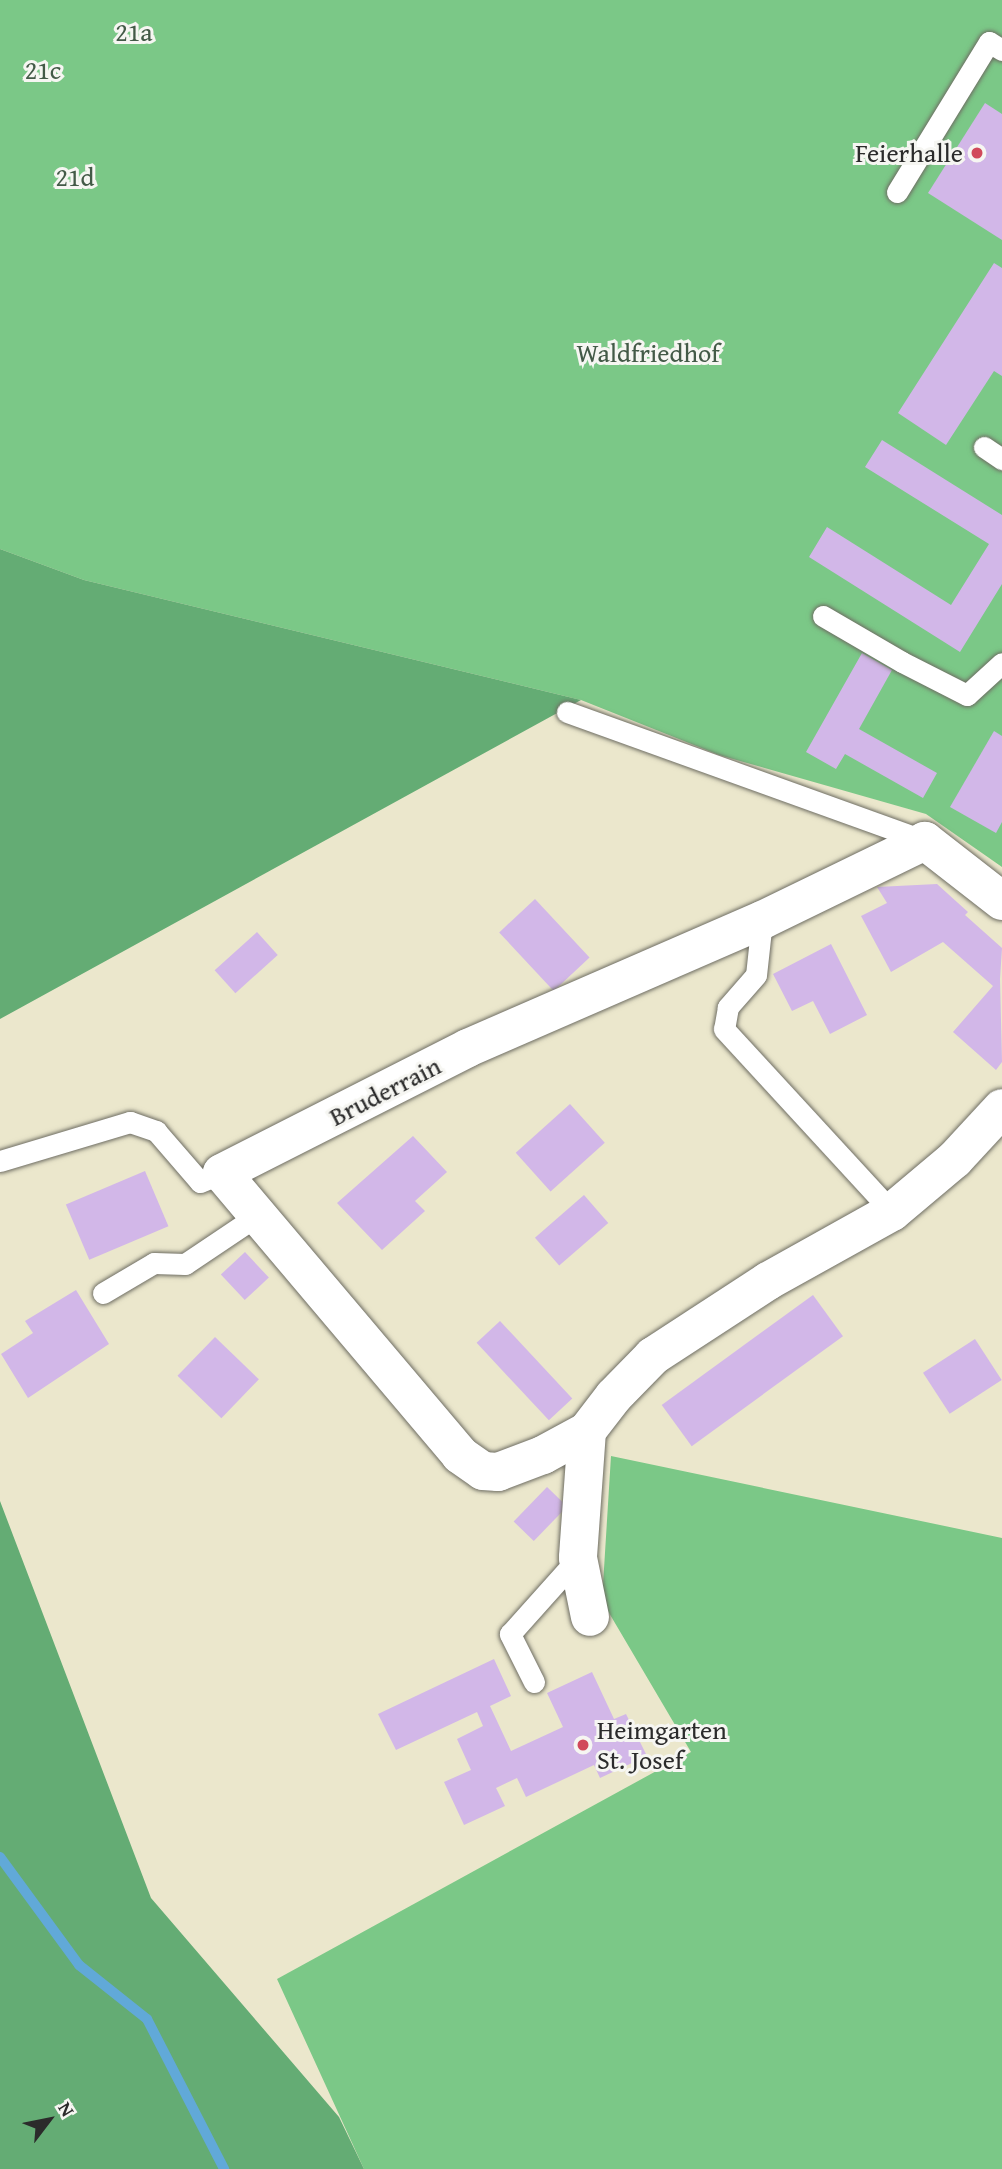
<!DOCTYPE html>
<style>
body{margin:0}
#map{position:relative;width:1002px;height:2169px;overflow:hidden;background:#ebe7cc;font-family:"Gentium Book Plus",serif}
div>[style]{position:absolute}
.green>*{inset:0;background:#7bc887}
.forest>*{inset:0;background:#64ac74}
.stream>*{height:10px;margin:-5px;padding:0 5px;transform-origin:5px;border-radius:5px;background:#61a9d8}
.building>*{inset:0;background:#d2b7e8;transform-origin:0 0}
.roads{filter:drop-shadow(0 0 2px #6e6d63) drop-shadow(0 0 2px #6e6d63)}
.lane>*{height:21px;margin:-10.5px;padding:0 10.5px;transform-origin:10.5px;border-radius:10.5px;background:#fff}
.street>*{height:38px;margin:-19px;padding:0 19px;transform-origin:19px;border-radius:19px;background:#fff}
.dots>*{width:19px;height:19px;translate:-50% -50%;box-sizing:border-box;border:4px solid #f6f6f2;border-radius:50%}
span{translate:-50% -50%;white-space:nowrap;text-align:center;line-height:1.15;-webkit-text-stroke:6px #f6f6f2;paint-order:stroke}
.park-label{font-size:26px;color:#435a47}
.poi-label{font-size:26px;color:#2b2b2b}
.right{translate:-100% -50%;text-align:right}
.left{translate:0 -50%;text-align:left}
.street-label{font-size:26px;color:#2b2b2b}
.north{position:absolute;left:14px;top:2085px;width:70px;height:70px;-webkit-text-stroke:5px #f6f6f2;paint-order:stroke;rotate:58deg;font-size:19px;font-weight:700;line-height:28px;text-align:center;color:#2b2b2b}
.north::after{content:'';display:block;margin:auto;width:24px;height:32px;background:#2b2b2b;clip-path:polygon(50% 0,100% 100%,50% 72%,0 100%)}
</style>
<div id="map">
<div class="green">
<i style="clip-path:polygon(0 0,1002px 0,1002px 867px,926px 814px,719px 755px,581px 700px,84px 580px,0 549px)"></i>
<i style="clip-path:polygon(611px 1456px,1002px 1538px,1002px 2169px,364px 2169px,277px 1979px,691px 1752px,602px 1601px)"></i>
</div>
<div class="forest">
<i style="clip-path:polygon(0 549px,84px 580px,581px 700px,0 1019px)"></i>
<i style="clip-path:polygon(0 1501px,151px 1898px,339px 2117px,364px 2169px,0 2169px)"></i>
</div>
<div class="stream">
<i style="left:0;top:1857px;width:134px;rotate:53.8deg"></i>
<i style="left:79px;top:1965px;width:87px;rotate:38.5deg"></i>
<i style="left:147px;top:2019px;width:169px;rotate:62.8deg"></i>
</div>
<div class="building">
<i style="clip-path:polygon(985px 103px,1002px 114px,1002px 240px,928px 193px)"></i>
<i style="clip-path:polygon(994px 263px,1002px 268px,1002px 376px,994px 371px,946px 445px,898px 413px)"></i>
<i style="clip-path:polygon(882px 440px,1002px 515px,1002px 584px,960px 652px,809px 557px,827px 527px,951px 605px,989px 544px,865px 467px)"></i>
<i style="clip-path:polygon(862px 653px,892px 670px,859px 729px,937px 773px,923px 798px,845px 754px,836px 769px,806px 752px)"></i>
<i style="clip-path:polygon(994px 731px,1002px 736px,1002px 822px,996px 833px,950px 807px)"></i>
<i style="clip-path:polygon(937px 884px,968px 912px,965px 915px,1002px 948px,1000px 979px,1002px 1062px,996px 1070px,953px 1032px,993px 986px,943px 942px,891px 972px,861px 916px,887px 903px,877px 887px)"></i>
<i style="left:535px;top:899px;width:80px;height:49px;rotate:47deg"></i>
<i style="left:257px;top:932px;width:31px;height:57px;rotate:48deg"></i>
<i style="clip-path:polygon(831px 944px,867px 1015px,830px 1034px,813px 1001px,792px 1011px,773px 974px)"></i>
<i style="left:570px;top:1104px;width:52px;height:73px;rotate:48deg"></i>
<i style="clip-path:polygon(413px 1136px,447px 1172px,415px 1201px,425px 1211px,382px 1250px,337px 1203px)"></i>
<i style="left:145px;top:1171px;width:60px;height:86px;rotate:67deg"></i>
<i style="left:584px;top:1195px;width:37px;height:65px;rotate:49deg"></i>
<i style="left:245px;top:1252px;width:35px;height:33px;rotate:47deg"></i>
<i style="clip-path:polygon(76px 1290px,109px 1344px,28px 1398px,1px 1354px,33px 1333px,25px 1321px)"></i>
<i style="left:813px;top:1295px;width:51px;height:187px;rotate:54deg"></i>
<i style="left:500px;top:1321px;width:106px;height:32px;rotate:47deg"></i>
<i style="left:215px;top:1337px;width:61px;height:54px;rotate:44deg"></i>
<i style="left:975px;top:1339px;width:49px;height:62px;rotate:57deg"></i>
<i style="left:547px;top:1487px;width:28px;height:48px;rotate:44deg"></i>
<i style="clip-path:polygon(494px 1659px,511px 1696px,490px 1706px,511px 1751px,563px 1727px,547px 1693px,592px 1672px,614px 1719px,626px 1714px,647px 1756px,600px 1778px,594px 1765px,526px 1797px,517px 1778px,496px 1788px,505px 1806px,464px 1825px,444px 1782px,471px 1770px,457px 1739px,483px 1726px,477px 1712px,396px 1750px,378px 1714px)"></i>
</div>
<div class="roads">
<div class="lane">
<i style="left:897px;top:192px;width:176px;rotate:-58.5deg"></i>
<i style="left:989px;top:42px;width:15px;rotate:32deg"></i>
<i style="left:984px;top:447px;width:22px;rotate:34deg"></i>
<i style="left:823px;top:616px;width:91px;rotate:30.2deg"></i>
<i style="left:902px;top:662px;width:73px;rotate:26.9deg"></i>
<i style="left:967px;top:695px;width:47px;rotate:-42.4deg"></i>
<i style="left:567px;top:712px;width:381px;rotate:19.8deg"></i>
<i style="left:762px;top:920px;width:55px;rotate:96.2deg"></i>
<i style="left:756px;top:975px;width:43px;rotate:131.2deg"></i>
<i style="left:728px;top:1007px;width:22px;rotate:100deg"></i>
<i style="left:724px;top:1029px;width:248px;rotate:47.4deg"></i>
<i style="left:0;top:1161px;width:136px;rotate:-16.7deg"></i>
<i style="left:130px;top:1122px;width:28px;rotate:19deg"></i>
<i style="left:156px;top:1131px;width:67px;rotate:49.2deg"></i>
<i style="left:200px;top:1182px;width:24px;rotate:-22deg"></i>
<i style="left:103px;top:1293px;width:59px;rotate:-30.5deg"></i>
<i style="left:154px;top:1263px;width:31px;rotate:2deg"></i>
<i style="left:185px;top:1264px;width:88px;rotate:-33.9deg"></i>
<i style="left:534px;top:1682px;width:54px;rotate:-116.6deg"></i>
<i style="left:510px;top:1634px;width:102px;rotate:-48.2deg"></i>
</div>
<div class="street">
<i style="left:1002px;top:901px;width:98px;rotate:-142.1deg"></i>
<i style="left:925px;top:841px;width:181px;rotate:154.1deg"></i>
<i style="left:762px;top:920px;width:321px;rotate:156.5deg"></i>
<i style="left:468px;top:1048px;width:276px;rotate:153.1deg"></i>
<i style="left:222px;top:1173px;width:369px;rotate:49.8deg"></i>
<i style="left:460px;top:1455px;width:28px;rotate:35deg"></i>
<i style="left:483px;top:1471px;width:15px;rotate:4deg"></i>
<i style="left:498px;top:1472px;width:48px;rotate:-20.7deg"></i>
<i style="left:543px;top:1455px;width:50px;rotate:-28.6deg"></i>
<i style="left:587px;top:1431px;width:44px;rotate:-52.4deg"></i>
<i style="left:614px;top:1396px;width:56px;rotate:-45.7deg"></i>
<i style="left:653px;top:1356px;width:137px;rotate:-33.1deg"></i>
<i style="left:768px;top:1281px;width:142px;rotate:-29.1deg"></i>
<i style="left:892px;top:1212px;width:82px;rotate:-40.1deg"></i>
<i style="left:955px;top:1159px;width:69px;rotate:-47.3deg"></i>
<i style="left:587px;top:1431px;width:127px;rotate:94.1deg"></i>
<i style="left:578px;top:1558px;width:60px;rotate:78.5deg"></i>
</div>
</div>
<div class="dots">
<i style="left:977px;top:153px;background:#d1495b"></i>
<i style="left:583px;top:1745px;background:#d1495b"></i>
</div>
<div class="park-label">
<span style="left:134px;top:32px">21a</span>
<span style="left:43px;top:70px">21c</span>
<span style="left:75px;top:177px">21d</span>
<span style="left:648px;top:353px">Waldfriedhof</span>
</div>
<div class="poi-label">
<span class="right" style="left:963px;top:153px">Feierhalle</span>
<span class="left" style="left:597px;top:1745px">Heimgarten<br>St. Josef</span>
</div>
<div class="street-label">
<span style="left:385px;top:1091px;rotate:-27deg">Bruderrain</span>
</div>
<div class="north">N</div>
</div>
